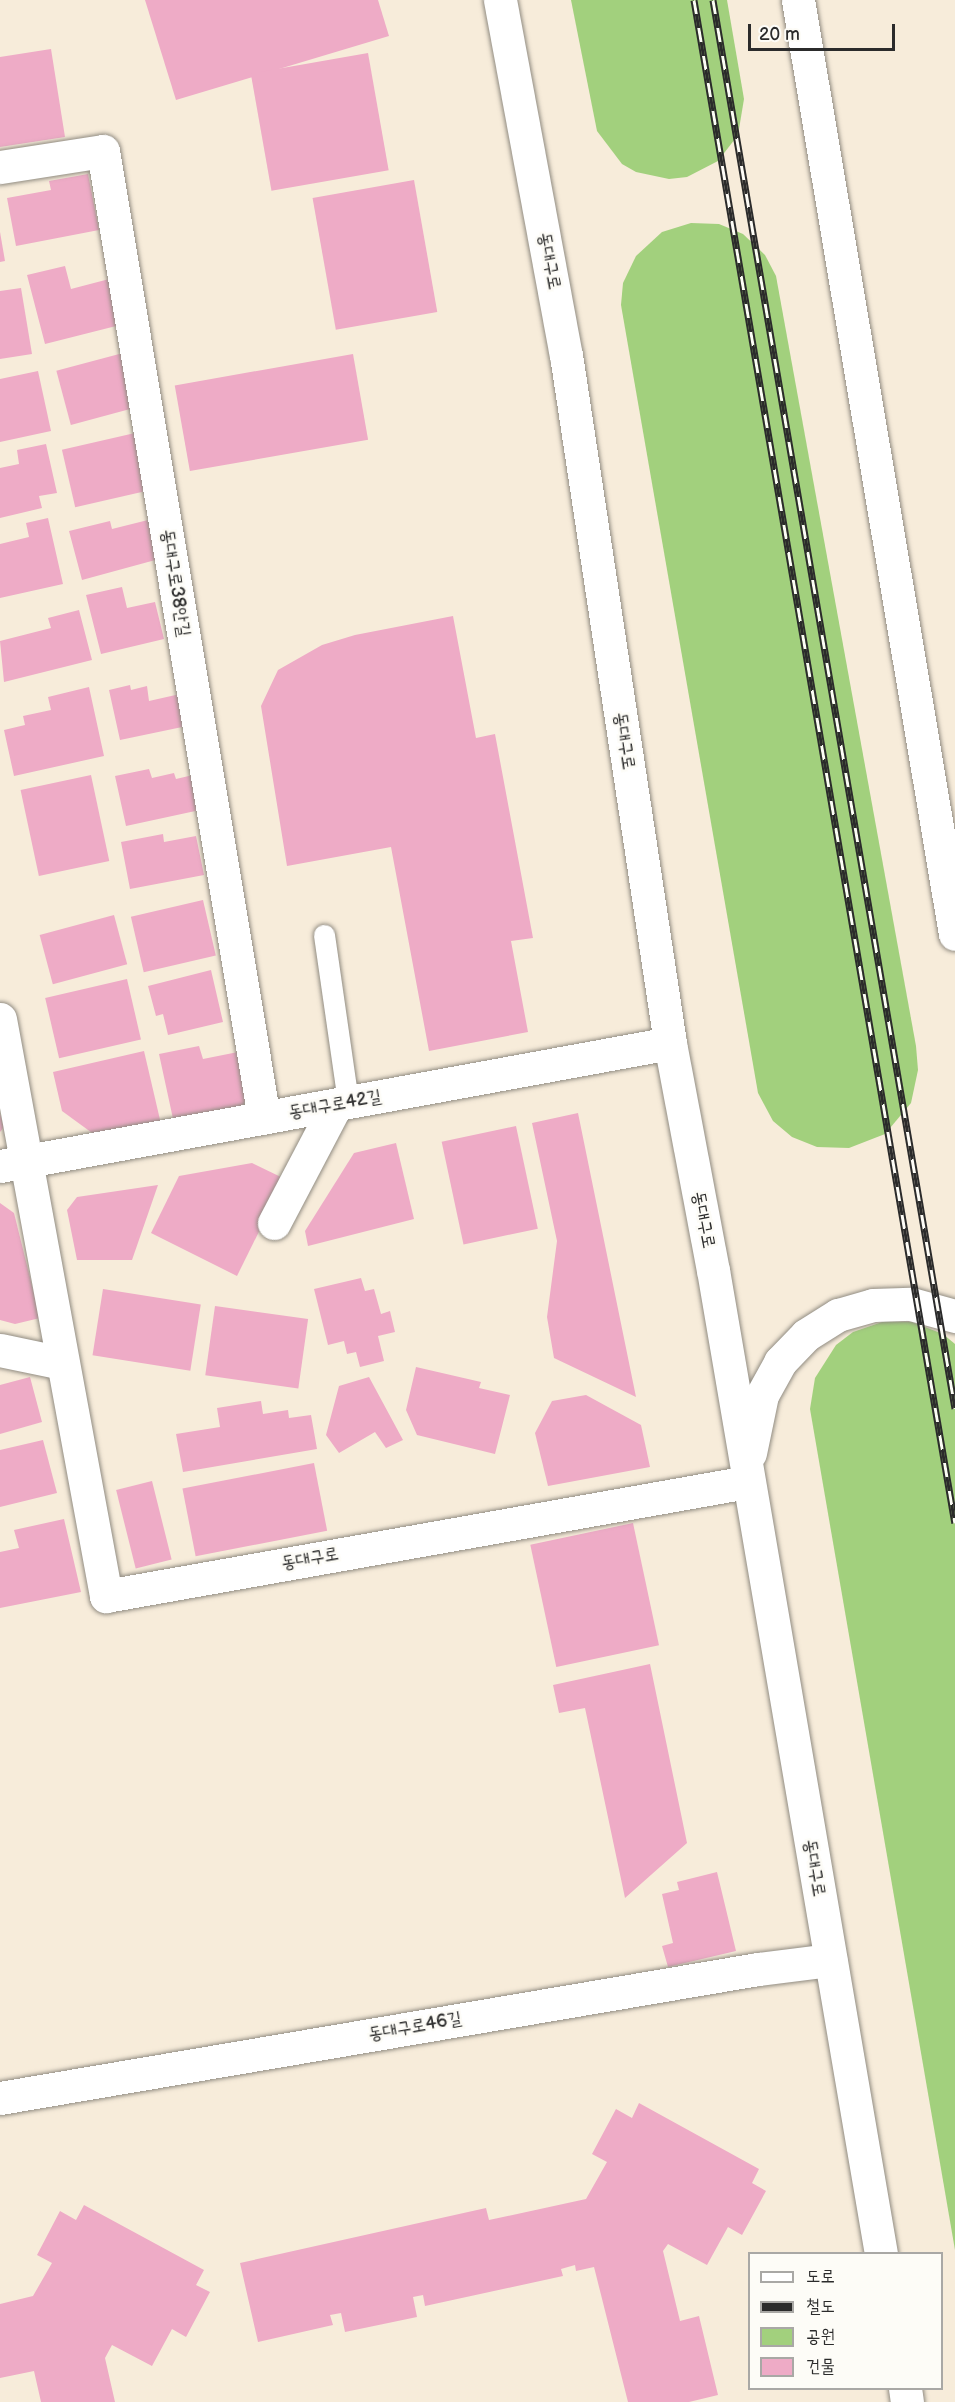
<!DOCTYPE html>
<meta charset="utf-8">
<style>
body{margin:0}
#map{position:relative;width:955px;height:2402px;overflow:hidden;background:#f7ecda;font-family:"Balsamiq Sans","Poor Story",sans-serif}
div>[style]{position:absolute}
.green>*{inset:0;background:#a2d07d}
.building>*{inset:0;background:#eeabc6;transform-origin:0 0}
.roads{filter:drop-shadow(0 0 2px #918c82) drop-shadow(0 0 2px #918c82)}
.service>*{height:21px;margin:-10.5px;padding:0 10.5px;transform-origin:10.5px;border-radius:10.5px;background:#fff}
.minor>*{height:33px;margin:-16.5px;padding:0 16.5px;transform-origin:16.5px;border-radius:16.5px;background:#fff}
.secondary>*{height:33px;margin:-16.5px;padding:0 16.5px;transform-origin:16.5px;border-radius:16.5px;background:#fff}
.rail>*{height:7px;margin-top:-3.5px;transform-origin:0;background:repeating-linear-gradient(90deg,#fdfcf7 0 14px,#2b2b2b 0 28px);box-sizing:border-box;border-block:2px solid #2b2b2b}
span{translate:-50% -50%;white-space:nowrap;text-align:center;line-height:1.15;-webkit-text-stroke:5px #fdfcf7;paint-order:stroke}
.street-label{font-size:18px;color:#2b2b2b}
.legend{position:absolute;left:748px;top:2252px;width:195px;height:138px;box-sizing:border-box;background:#fdfcf7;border:2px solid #a9a8a5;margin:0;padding:8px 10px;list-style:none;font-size:18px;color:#2b2b2b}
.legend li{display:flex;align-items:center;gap:12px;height:30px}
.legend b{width:30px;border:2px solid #a9a8a5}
.scale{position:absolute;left:748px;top:24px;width:147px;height:27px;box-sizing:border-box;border:3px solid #2b2b2b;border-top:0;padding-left:8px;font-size:18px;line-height:21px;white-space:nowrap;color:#2b2b2b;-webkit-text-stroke:4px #fdfcf7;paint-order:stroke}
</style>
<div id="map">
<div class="green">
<i style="clip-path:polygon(571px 0,727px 0,744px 99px,738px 135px,718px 161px,687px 177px,669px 179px,636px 172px,622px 164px,597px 131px)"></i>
<i style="clip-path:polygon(691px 223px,719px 224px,743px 234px,765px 255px,776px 276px,916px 1046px,918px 1070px,911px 1103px,885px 1134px,849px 1148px,817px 1147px,792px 1137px,773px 1121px,758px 1093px,621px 305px,623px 283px,636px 256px,662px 232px)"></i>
<i style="clip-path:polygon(885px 1321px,912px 1322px,943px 1334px,955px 1344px,955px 2250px,810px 1409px,815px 1378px,836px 1345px,853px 1332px)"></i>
</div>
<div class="building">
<i style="clip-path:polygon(145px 0,378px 0,389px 36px,176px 100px)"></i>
<i style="clip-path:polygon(51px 49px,65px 137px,0 147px,0 57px)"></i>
<i style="left:368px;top:53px;width:119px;height:119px;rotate:80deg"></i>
<i style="clip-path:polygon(88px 174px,99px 230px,16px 246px,7px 198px,51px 190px,49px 181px)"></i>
<i style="left:414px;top:180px;width:134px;height:103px;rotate:80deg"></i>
<i style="clip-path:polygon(0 232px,5px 261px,0 262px)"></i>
<i style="clip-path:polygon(65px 266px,71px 289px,113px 278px,124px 324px,45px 344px,27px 275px)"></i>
<i style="clip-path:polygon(21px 288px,32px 354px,0 359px,0 291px)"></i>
<i style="left:123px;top:353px;width:56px;height:69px;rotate:75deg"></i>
<i style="left:353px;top:354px;width:87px;height:181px;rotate:80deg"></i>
<i style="clip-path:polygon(38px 371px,51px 431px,0 442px,0 379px)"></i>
<i style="left:135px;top:433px;width:59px;height:75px;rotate:77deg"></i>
<i style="clip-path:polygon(46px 444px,57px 493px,39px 496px,42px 508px,0 518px,0 468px,19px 464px,17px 450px)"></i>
<i style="clip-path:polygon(48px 518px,63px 584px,0 598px,0 544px,29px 537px,26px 523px)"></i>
<i style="clip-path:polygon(148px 520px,159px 559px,82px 580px,69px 531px,110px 521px,112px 529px)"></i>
<i style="clip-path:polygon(122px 587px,127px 608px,155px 602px,164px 639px,101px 654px,86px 595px)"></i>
<i style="clip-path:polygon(79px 610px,92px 660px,4px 682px,0 641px,51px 628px,48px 618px)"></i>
<i style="clip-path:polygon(453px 616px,476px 738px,495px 734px,533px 938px,511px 941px,528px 1032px,429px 1051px,391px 847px,287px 866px,261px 706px,278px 670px,322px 645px,355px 635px)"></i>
<i style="clip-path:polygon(130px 685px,131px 690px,147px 686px,149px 701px,180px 694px,187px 726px,120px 740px,109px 690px)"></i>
<i style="clip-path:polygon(89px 687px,104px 756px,14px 776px,4px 730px,25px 725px,23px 716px,51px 710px,48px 697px)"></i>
<i style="clip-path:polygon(149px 769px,152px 778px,174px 773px,176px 779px,193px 775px,200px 810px,126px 826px,115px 776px)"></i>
<i style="left:91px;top:775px;width:88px;height:72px;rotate:78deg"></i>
<i style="clip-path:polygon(163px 834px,164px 842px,196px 836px,204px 875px,130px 889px,121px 842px)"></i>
<i style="left:203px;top:900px;width:57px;height:74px;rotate:77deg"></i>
<i style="left:114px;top:915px;width:51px;height:77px;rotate:75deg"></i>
<i style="clip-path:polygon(211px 970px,223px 1022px,168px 1035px,163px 1014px,156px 1016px,148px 986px)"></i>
<i style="left:127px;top:979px;width:62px;height:84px;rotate:77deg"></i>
<i style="clip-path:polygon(199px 1046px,203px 1059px,238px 1052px,248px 1095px,239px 1114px,175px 1128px,159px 1054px)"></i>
<i style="clip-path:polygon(144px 1051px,161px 1124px,99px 1138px,62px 1111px,53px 1072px)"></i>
<i style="clip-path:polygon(578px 1113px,636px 1397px,554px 1358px,547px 1317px,557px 1241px,532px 1123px)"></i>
<i style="clip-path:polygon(0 1114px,4px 1127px,0 1132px)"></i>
<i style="left:516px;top:1126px;width:105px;height:76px;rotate:78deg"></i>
<i style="clip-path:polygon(396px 1143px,414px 1219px,308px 1246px,305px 1231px,354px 1153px)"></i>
<i style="clip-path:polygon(252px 1163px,285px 1179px,237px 1276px,151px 1233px,179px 1176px)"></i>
<i style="clip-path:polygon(158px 1185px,132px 1260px,77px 1260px,67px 1210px,77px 1197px)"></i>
<i style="clip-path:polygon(0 1203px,14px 1213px,40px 1318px,15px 1324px,0 1320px)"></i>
<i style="clip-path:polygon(361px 1278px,365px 1291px,374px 1289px,381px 1314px,390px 1311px,395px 1332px,378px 1336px,384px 1361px,360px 1367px,356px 1352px,347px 1354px,344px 1341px,328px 1345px,314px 1289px)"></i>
<i style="left:103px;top:1289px;width:99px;height:67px;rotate:9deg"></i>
<i style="left:215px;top:1306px;width:94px;height:70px;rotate:8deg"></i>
<i style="clip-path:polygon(416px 1367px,481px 1382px,479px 1388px,510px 1395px,495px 1454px,417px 1435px,406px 1410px)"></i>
<i style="clip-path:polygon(30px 1377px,42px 1422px,0 1434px,0 1385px)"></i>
<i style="clip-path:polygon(369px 1377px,403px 1440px,386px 1448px,375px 1432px,339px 1453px,326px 1435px,339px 1386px)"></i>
<i style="clip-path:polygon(586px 1395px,641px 1425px,650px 1467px,548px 1486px,535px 1433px,552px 1401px)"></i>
<i style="clip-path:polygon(261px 1401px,263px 1414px,288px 1410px,289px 1418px,311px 1415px,317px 1449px,183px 1472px,176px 1434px,220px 1427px,217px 1408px)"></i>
<i style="clip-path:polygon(43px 1440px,57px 1493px,0 1507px,0 1450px)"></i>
<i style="left:314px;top:1463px;width:69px;height:134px;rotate:79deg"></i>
<i style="left:152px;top:1481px;width:81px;height:37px;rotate:76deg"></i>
<i style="clip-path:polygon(64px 1519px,81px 1592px,0 1608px,0 1552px,19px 1548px,14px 1530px)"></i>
<i style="left:633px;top:1523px;width:125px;height:105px;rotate:78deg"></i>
<i style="clip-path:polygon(650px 1664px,687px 1843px,625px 1898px,585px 1708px,559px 1713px,553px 1685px)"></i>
<i style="clip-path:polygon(717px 1872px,736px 1951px,668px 1967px,662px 1946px,673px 1943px,662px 1894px,679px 1890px,677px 1882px)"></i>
<i style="clip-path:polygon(639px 2103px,759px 2169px,752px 2183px,766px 2191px,742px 2235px,728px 2227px,707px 2265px,668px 2244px,663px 2251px,680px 2321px,699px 2316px,718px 2395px,689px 2402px,628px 2402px,594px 2267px,576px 2271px,575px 2265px,561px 2269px,563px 2276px,425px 2306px,423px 2295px,413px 2297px,417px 2317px,345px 2332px,341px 2313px,330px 2315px,333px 2325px,258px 2342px,240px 2263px,486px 2208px,489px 2220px,586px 2199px,607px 2162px,592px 2154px,616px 2109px,632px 2118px)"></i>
<i style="clip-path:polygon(84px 2205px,204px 2270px,196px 2285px,210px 2292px,186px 2337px,172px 2329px,152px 2366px,112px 2345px,105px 2358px,115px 2402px,41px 2402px,34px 2371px,0 2378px,0 2304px,33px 2296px,52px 2263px,37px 2255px,60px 2211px,76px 2220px)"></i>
</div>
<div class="roads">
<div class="service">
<i style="left:324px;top:935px;width:169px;rotate:81.8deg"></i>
</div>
<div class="minor">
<i style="left:0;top:167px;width:104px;rotate:-8.8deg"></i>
<i style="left:103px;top:151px;width:980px;rotate:80.55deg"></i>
<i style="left:0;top:1019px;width:587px;rotate:79.59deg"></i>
<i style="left:106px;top:1596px;width:651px;rotate:-10.08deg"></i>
<i style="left:0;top:1166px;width:681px;rotate:-10.4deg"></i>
<i style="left:274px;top:1223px;width:133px;rotate:-62.3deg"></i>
<i style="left:0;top:1350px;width:63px;rotate:11.8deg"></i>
<i style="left:0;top:2098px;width:769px;rotate:-9.66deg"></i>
<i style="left:758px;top:1969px;width:73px;rotate:-7.1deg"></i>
</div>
<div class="secondary">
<i style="left:500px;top:0;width:361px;rotate:79.5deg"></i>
<i style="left:566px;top:355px;width:696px;rotate:81.4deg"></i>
<i style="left:670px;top:1043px;width:231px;rotate:79.3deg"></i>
<i style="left:713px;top:1270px;width:998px;rotate:80.31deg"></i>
<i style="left:798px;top:0;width:947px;rotate:80.46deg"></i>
<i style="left:750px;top:1453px;width:59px;rotate:-78.3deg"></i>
<i style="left:762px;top:1395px;width:38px;rotate:-61deg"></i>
<i style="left:780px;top:1362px;width:37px;rotate:-46deg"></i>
<i style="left:806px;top:1335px;width:38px;rotate:-32deg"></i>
<i style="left:838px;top:1315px;width:36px;rotate:-16deg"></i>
<i style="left:873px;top:1305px;width:38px;rotate:-2deg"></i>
<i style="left:911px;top:1304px;width:46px;rotate:15.3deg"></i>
<i style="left:905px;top:2388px;width:14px;rotate:82deg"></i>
</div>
</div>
<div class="rail">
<i style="left:694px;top:0;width:1545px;rotate:80.28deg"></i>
<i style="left:713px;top:0;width:1429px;rotate:80.25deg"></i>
</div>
<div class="street-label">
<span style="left:549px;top:261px;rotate:79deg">동대구로</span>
<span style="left:175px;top:583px;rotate:81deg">동대구로38안길</span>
<span style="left:624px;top:741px;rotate:81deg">동대구로</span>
<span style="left:335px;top:1105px;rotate:-10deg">동대구로42길</span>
<span style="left:703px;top:1220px;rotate:79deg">동대구로</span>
<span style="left:310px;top:1559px;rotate:-10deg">동대구로</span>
<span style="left:814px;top:1868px;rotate:80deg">동대구로</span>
<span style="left:415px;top:2027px;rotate:-10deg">동대구로46길</span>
</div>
<ul class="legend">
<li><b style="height:8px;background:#fff"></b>도로</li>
<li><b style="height:8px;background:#2b2b2b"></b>철도</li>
<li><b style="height:16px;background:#a2d07d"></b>공원</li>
<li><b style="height:16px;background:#eeabc6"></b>건물</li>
</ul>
<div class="scale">20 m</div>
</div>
